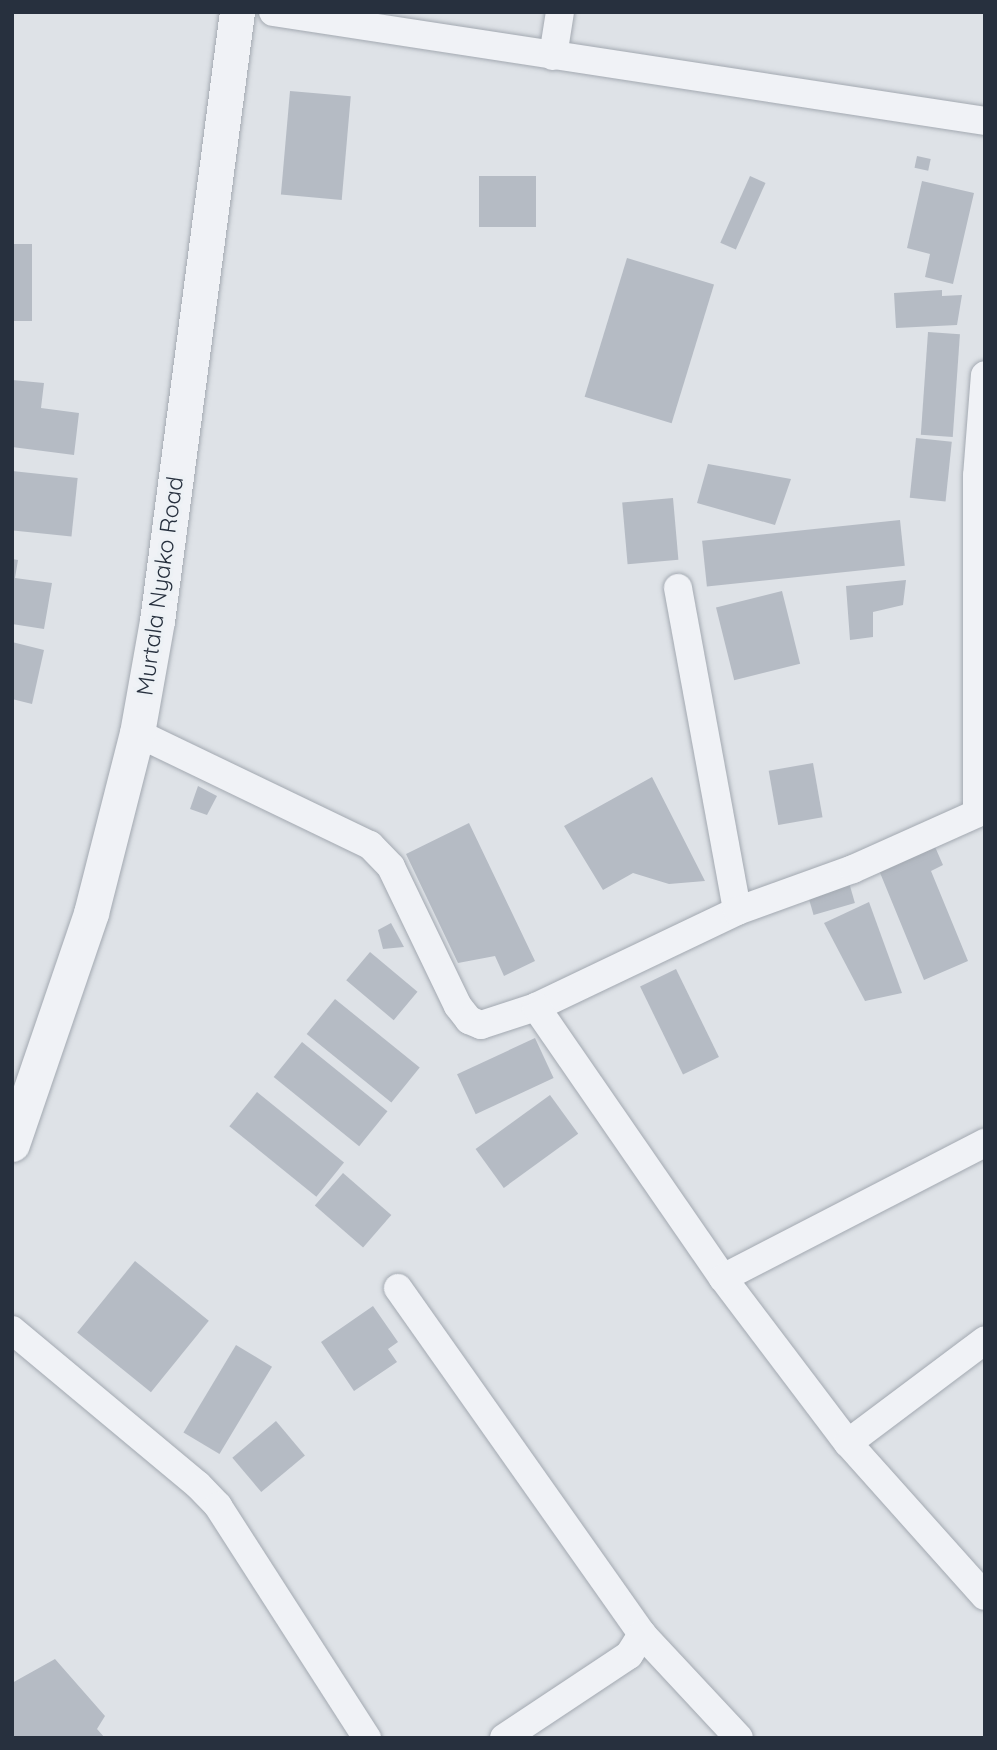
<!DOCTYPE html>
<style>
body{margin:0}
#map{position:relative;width:997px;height:1750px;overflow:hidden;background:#dee2e7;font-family:Quicksand,sans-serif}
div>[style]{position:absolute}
.building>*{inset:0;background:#b5bbc4;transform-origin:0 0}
.roads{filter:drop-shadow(0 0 2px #a3a9b1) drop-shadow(0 0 2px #a3a9b1)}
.minor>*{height:28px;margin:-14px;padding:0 14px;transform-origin:14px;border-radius:14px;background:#f0f2f6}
.tertiary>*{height:35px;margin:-17.5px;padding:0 17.5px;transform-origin:17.5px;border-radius:17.5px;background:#f0f2f6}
span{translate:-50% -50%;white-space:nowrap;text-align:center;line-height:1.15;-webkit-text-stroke:7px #edf1f5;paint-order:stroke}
.street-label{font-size:23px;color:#27303e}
.frame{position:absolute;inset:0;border:14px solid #27303e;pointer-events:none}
</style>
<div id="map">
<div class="building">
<i style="left:290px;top:91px;width:61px;height:104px;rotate:5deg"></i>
<i style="left:917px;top:156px;width:14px;height:12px;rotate:12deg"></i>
<i style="left:479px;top:176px;width:57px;height:51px"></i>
<i style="left:750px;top:176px;width:17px;height:73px;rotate:24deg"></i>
<i style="clip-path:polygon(922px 181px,974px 193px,953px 284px,925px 277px,930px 254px,907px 248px)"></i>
<i style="left:12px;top:244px;width:20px;height:77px"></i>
<i style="left:627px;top:258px;width:91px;height:145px;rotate:17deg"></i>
<i style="clip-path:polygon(942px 290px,942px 296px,962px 295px,957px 325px,896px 328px,894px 293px)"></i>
<i style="left:928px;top:332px;width:32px;height:103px;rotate:4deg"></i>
<i style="clip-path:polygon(12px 380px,44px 383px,41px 408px,79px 413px,74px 455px,12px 447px)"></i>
<i style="left:916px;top:438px;width:36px;height:60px;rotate:6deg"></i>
<i style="clip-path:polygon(708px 464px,791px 479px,775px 525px,697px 503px)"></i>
<i style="left:12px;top:471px;width:66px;height:59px;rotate:6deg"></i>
<i style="left:673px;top:498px;width:62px;height:51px;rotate:85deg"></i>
<i style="left:900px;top:520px;width:46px;height:199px;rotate:84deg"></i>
<i style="clip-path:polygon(12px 559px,18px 560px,15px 578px,52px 583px,44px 629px,12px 624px)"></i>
<i style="clip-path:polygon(906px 580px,903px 605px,873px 612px,873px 637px,850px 640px,846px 586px)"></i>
<i style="left:782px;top:591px;width:75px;height:68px;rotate:76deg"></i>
<i style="clip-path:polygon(12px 642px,44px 650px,32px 704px,12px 699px)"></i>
<i style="left:813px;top:763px;width:55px;height:45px;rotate:80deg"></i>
<i style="clip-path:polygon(652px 777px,705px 881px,669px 884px,633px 873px,603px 890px,564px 826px)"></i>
<i style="clip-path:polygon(198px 786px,217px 796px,207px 815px,190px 809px)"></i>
<i style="clip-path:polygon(469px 823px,535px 961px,504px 976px,495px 956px,458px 963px,406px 854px)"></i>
<i style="clip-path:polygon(932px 840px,943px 865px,931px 871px,968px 961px,924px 980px,876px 863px)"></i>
<i style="left:848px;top:879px;width:25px;height:43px;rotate:74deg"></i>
<i style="clip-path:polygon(869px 902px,902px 993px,865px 1001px,824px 923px)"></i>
<i style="clip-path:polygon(391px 923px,404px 947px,383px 949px,378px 930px)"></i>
<i style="left:370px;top:952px;width:62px;height:37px;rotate:40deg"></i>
<i style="left:676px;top:969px;width:98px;height:40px;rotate:64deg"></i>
<i style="left:335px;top:999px;width:109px;height:45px;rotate:39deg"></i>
<i style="left:535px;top:1038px;width:44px;height:86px;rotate:65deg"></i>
<i style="left:302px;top:1042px;width:110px;height:45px;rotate:39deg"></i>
<i style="left:257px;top:1092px;width:112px;height:44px;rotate:39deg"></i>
<i style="left:550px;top:1095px;width:48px;height:92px;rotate:54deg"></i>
<i style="left:343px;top:1173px;width:64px;height:43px;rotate:41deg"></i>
<i style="left:135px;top:1261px;width:95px;height:92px;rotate:39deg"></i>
<i style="clip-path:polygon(373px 1306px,398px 1342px,388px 1349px,397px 1362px,354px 1391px,321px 1342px)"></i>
<i style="left:236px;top:1345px;width:42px;height:102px;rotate:31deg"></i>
<i style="left:276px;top:1421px;width:45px;height:57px;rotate:50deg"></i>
<i style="clip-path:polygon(55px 1659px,105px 1716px,97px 1729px,105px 1738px,12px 1738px,12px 1683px)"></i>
</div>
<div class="roads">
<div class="minor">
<i style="left:273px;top:12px;width:720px;rotate:8.7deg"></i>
<i style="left:553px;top:56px;width:45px;rotate:-81deg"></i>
<i style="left:678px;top:588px;width:328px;rotate:79.6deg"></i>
<i style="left:137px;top:733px;width:259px;rotate:25.7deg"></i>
<i style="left:370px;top:845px;width:30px;rotate:46deg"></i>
<i style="left:391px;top:867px;width:154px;rotate:64.3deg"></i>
<i style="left:458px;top:1006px;width:18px;rotate:52deg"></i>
<i style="left:469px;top:1020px;width:13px;rotate:23deg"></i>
<i style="left:481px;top:1025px;width:58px;rotate:-18.1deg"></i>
<i style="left:536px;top:1007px;width:223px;rotate:-25.5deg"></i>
<i style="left:737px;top:911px;width:123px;rotate:-19.9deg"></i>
<i style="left:853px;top:869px;width:145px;rotate:-24.1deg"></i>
<i style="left:977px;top:813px;width:337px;rotate:-90deg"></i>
<i style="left:977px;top:476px;width:101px;rotate:-85.5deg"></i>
<i style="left:536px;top:1007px;width:329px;rotate:55.4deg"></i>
<i style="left:723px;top:1278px;width:207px;rotate:52.9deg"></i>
<i style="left:848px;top:1443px;width:205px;rotate:48.2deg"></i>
<i style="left:723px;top:1278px;width:295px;rotate:-27.3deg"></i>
<i style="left:398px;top:1288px;width:423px;rotate:54.8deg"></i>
<i style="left:642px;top:1634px;width:142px;rotate:47deg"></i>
<i style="left:12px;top:1330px;width:242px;rotate:39.8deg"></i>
<i style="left:198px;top:1485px;width:29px;rotate:46deg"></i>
<i style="left:218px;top:1506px;width:276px;rotate:57.3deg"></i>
<i style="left:848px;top:1443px;width:171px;rotate:-36.9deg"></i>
<i style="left:504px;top:1738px;width:150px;rotate:-33.6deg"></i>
<i style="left:629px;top:1655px;width:25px;rotate:-58deg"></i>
</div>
<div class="tertiary">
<i style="left:12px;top:1144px;width:244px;rotate:-71.1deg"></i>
<i style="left:91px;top:913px;width:186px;rotate:-75.7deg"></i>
<i style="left:137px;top:733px;width:114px;rotate:-79.9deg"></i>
<i style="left:157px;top:621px;width:614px;rotate:-82.52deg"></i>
</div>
</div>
<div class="street-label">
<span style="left:160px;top:586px;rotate:-82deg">Murtala Nyako Road</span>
</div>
<div class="frame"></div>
</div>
